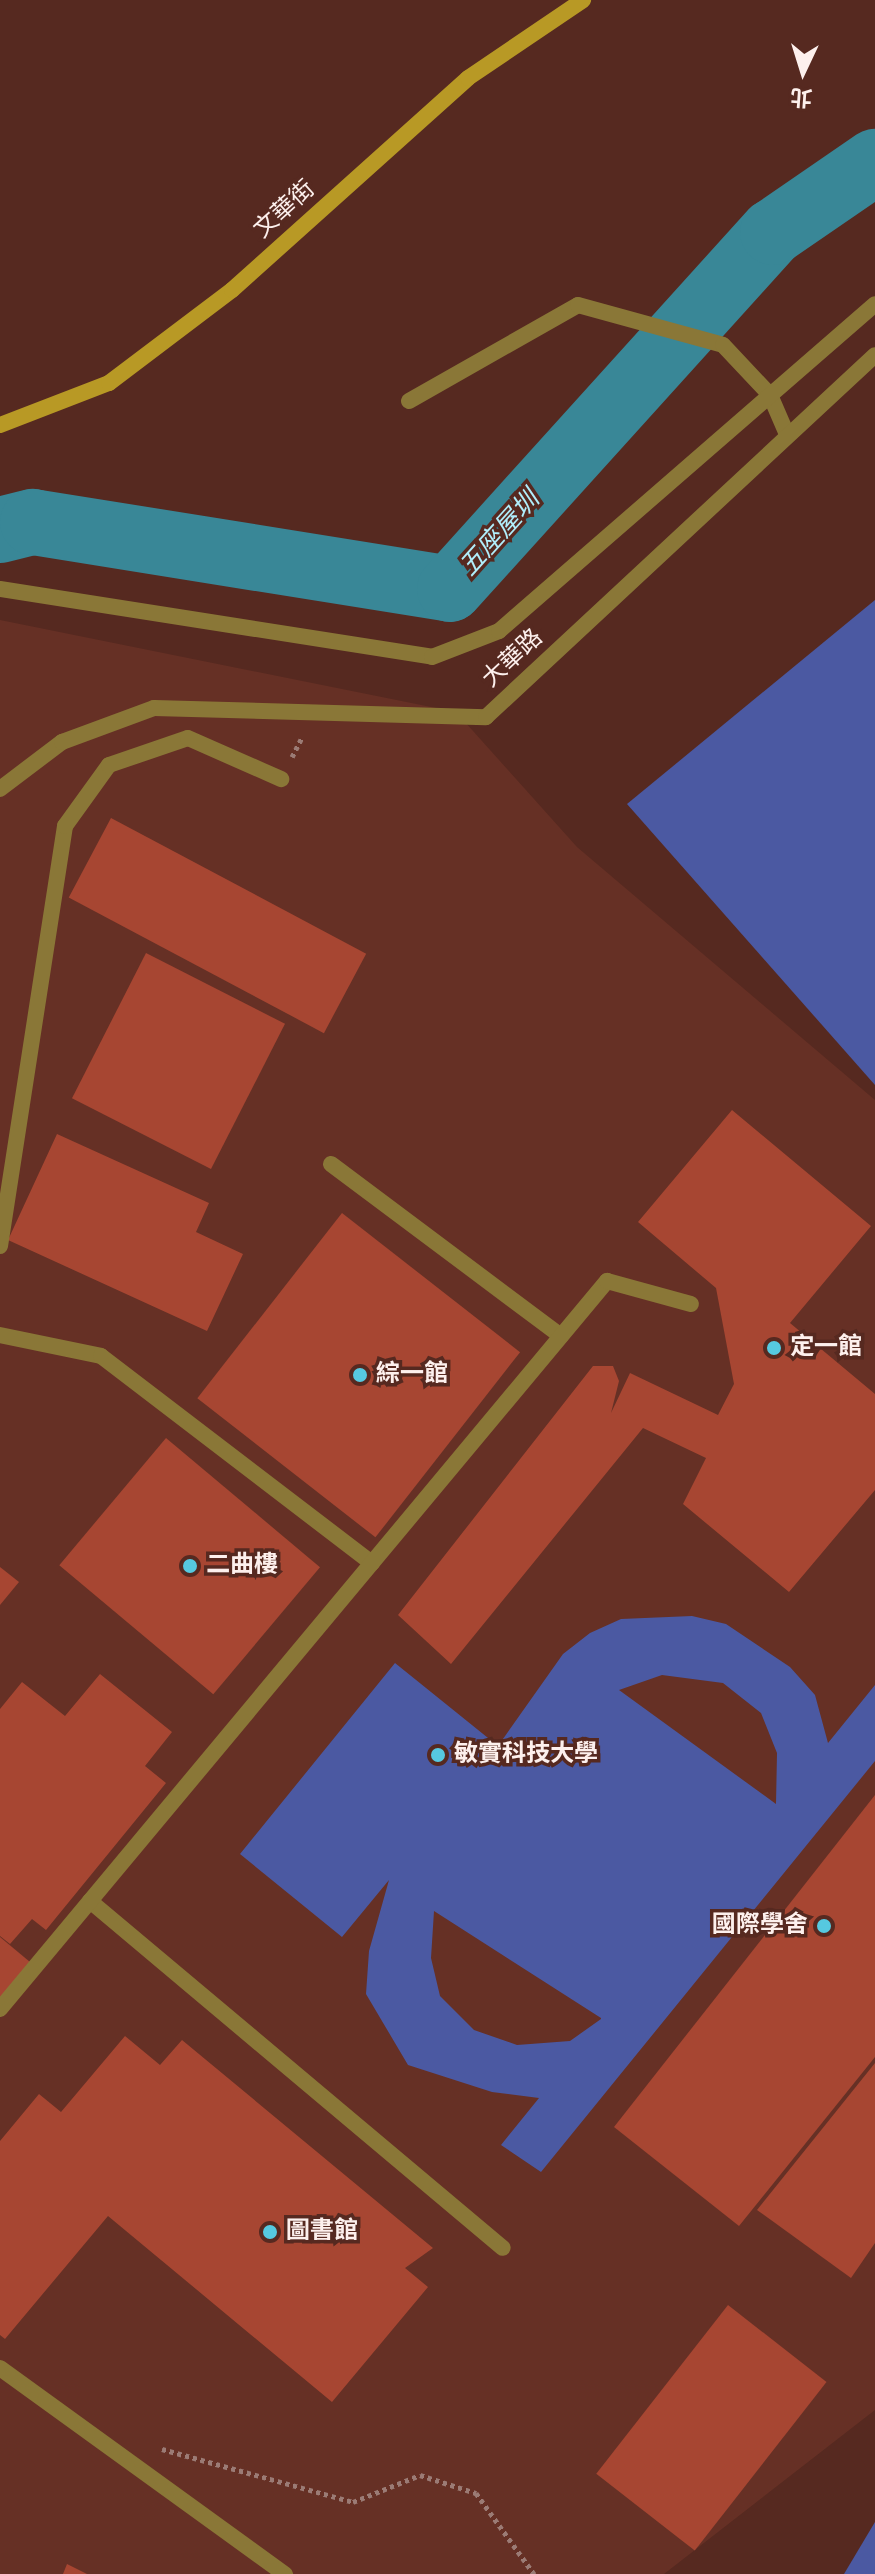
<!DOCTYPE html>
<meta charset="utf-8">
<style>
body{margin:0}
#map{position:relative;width:875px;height:2574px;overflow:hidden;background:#562920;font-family:Spectral,"Noto Sans TC",serif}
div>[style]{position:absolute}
.built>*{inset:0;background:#663025}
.green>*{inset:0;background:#4b59a2}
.river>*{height:66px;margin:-33px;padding:0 33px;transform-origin:33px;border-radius:33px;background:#398797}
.building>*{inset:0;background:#a74632;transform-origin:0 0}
.path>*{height:5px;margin-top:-2.5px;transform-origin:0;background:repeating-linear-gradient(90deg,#9b7b75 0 4px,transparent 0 8px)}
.lane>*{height:16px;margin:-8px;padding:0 8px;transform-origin:8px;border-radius:8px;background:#8a7737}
.street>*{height:16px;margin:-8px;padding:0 8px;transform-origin:8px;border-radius:8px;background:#8a7737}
.secondary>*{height:16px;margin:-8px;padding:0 8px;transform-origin:8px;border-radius:8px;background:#b89925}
.dots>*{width:22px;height:22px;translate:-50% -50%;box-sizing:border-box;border:4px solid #562920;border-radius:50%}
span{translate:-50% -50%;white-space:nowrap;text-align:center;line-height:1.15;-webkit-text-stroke:7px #562920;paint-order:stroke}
.street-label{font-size:24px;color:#fdf0ed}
.poi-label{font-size:24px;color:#fdf0ed;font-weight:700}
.left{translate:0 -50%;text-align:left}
.right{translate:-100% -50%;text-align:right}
.water-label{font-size:26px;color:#b0eefb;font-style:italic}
.north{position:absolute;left:763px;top:32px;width:80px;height:80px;-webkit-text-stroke:6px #562920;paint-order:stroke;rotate:184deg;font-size:22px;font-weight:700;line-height:32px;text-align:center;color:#fdf0ed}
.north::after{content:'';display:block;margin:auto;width:28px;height:36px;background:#fdf0ed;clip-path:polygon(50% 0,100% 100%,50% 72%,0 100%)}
</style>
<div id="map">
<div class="built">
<i style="clip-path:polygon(0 620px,456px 712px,577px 847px,875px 1100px,875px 2410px,664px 2574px,0 2574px)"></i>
</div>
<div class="green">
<i style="clip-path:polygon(875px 600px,875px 1085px,627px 804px)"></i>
<i style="clip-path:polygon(evenodd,692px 1616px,726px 1624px,790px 1667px,815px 1695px,828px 1743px,875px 1685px,875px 1761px,541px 2172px,501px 2145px,539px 2098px,492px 2092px,408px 2065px,366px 1994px,369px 1951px,389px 1880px,342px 1937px,240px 1854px,395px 1663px,498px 1746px,563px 1654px,590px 1633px,621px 1619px,692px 1616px,662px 1675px,723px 1683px,761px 1713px,777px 1753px,776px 1804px,619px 1690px,662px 1675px,692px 1616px,434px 1911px,601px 2018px,601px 2019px,570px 2041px,517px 2045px,474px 2030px,440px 1996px,431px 1958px,434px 1911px)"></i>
<i style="clip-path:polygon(875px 2522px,875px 2574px,844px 2574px)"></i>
</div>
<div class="river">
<i style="left:0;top:530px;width:34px;rotate:-14deg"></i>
<i style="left:33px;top:522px;width:422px;rotate:9.1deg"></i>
<i style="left:450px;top:589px;width:481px;rotate:-47.9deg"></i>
<i style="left:773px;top:232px;width:124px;rotate:-34.5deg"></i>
</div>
<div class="building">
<i style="left:111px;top:818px;width:289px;height:90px;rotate:28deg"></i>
<i style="left:146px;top:953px;width:156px;height:163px;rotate:27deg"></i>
<i style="clip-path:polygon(732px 1110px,871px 1226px,790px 1323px,875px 1394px,875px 1490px,789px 1592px,683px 1504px,706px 1458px,643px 1428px,451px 1664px,398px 1615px,593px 1366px,613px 1366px,619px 1381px,611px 1413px,630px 1373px,718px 1415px,734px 1384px,716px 1288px,638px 1222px)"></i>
<i style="clip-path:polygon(57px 1134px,209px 1203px,196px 1232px,243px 1254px,207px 1331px,8px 1240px)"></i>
<i style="left:342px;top:1213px;width:226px;height:235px;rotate:38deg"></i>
<i style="left:166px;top:1438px;width:201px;height:166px;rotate:40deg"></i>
<i style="clip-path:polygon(0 1567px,19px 1582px,0 1605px)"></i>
<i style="clip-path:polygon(100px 1674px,172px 1732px,145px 1766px,166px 1783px,46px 1930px,32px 1919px,10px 1944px,0 1936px,0 1709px,22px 1682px,65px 1716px)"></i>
<i style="clip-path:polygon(875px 1795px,875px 2057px,739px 2226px,614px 2127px)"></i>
<i style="clip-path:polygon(0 1937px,30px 1962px,0 1999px)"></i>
<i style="clip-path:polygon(125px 2036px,160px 2065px,182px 2040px,433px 2248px,405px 2268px,428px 2287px,332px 2402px,108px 2216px,5px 2339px,0 2335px,0 2141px,39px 2094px,61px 2112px)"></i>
<i style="clip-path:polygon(875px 2063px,875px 2243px,851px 2278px,757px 2210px)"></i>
<i style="left:728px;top:2305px;width:125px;height:214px;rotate:38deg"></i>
<i style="clip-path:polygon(67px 2564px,87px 2574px,63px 2574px)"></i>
</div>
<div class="path">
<i style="left:292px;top:757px;width:22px;rotate:-63deg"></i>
<i style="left:162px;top:2449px;width:198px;rotate:15.5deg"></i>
<i style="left:353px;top:2502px;width:72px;rotate:-21.9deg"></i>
<i style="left:420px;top:2475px;width:59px;rotate:17.8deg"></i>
<i style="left:476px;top:2493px;width:100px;rotate:54.4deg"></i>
</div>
<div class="lane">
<i style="left:409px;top:401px;width:194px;rotate:-29.6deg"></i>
<i style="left:578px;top:305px;width:150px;rotate:15.4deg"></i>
<i style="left:723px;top:345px;width:69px;rotate:46.8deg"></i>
<i style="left:770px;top:395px;width:40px;rotate:66.6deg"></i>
<i style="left:331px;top:1164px;width:287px;rotate:36.8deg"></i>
<i style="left:0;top:1246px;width:425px;rotate:-81.2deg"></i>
<i style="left:65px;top:826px;width:75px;rotate:-54.2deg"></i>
<i style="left:109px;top:765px;width:83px;rotate:-18.9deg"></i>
<i style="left:188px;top:738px;width:102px;rotate:23.8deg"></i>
<i style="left:0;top:1335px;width:103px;rotate:11.7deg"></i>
<i style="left:101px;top:1356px;width:341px;rotate:37.4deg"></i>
<i style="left:90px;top:1901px;width:539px;rotate:40.04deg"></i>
<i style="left:0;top:2009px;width:948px;rotate:-50.18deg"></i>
<i style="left:607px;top:1281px;width:87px;rotate:15.3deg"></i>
<i style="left:0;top:2368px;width:352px;rotate:35.9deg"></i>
</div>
<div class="street">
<i style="left:0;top:589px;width:437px;rotate:8.9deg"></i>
<i style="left:432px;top:657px;width:72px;rotate:-21.2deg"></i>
<i style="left:499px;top:631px;width:498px;rotate:-41deg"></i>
<i style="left:0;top:789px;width:78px;rotate:-37.2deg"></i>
<i style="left:62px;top:742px;width:98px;rotate:-20.3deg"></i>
<i style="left:154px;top:708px;width:332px;rotate:1.6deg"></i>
<i style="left:486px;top:717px;width:531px;rotate:-42.94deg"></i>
</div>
<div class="secondary">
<i style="left:0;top:425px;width:117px;rotate:-21.1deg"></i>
<i style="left:109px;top:383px;width:154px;rotate:-37.1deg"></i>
<i style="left:232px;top:290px;width:317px;rotate:-41.9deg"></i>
<i style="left:468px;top:78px;width:139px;rotate:-34.1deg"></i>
</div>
<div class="dots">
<i style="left:774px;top:1348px;background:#56c9e0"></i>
<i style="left:360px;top:1375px;background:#56c9e0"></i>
<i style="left:190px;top:1566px;background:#56c9e0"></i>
<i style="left:438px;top:1755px;background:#56c9e0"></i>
<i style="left:824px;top:1926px;background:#56c9e0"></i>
<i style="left:270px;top:2232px;background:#56c9e0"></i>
</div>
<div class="street-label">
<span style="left:285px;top:210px;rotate:-42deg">文華街</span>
<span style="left:513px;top:659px;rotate:-43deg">大華路</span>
</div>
<div class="poi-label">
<span class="left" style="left:790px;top:1348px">定一館</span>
<span class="left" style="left:376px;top:1375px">綜一館</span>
<span class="left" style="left:206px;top:1566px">二曲樓</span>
<span class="left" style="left:454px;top:1755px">敏實科技大學</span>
<span class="right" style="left:808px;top:1926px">國際學舍</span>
<span class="left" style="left:286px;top:2232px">圖書館</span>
</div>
<div class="water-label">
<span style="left:500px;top:534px;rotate:-48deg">五座屋圳</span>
</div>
<div class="north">北</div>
</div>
